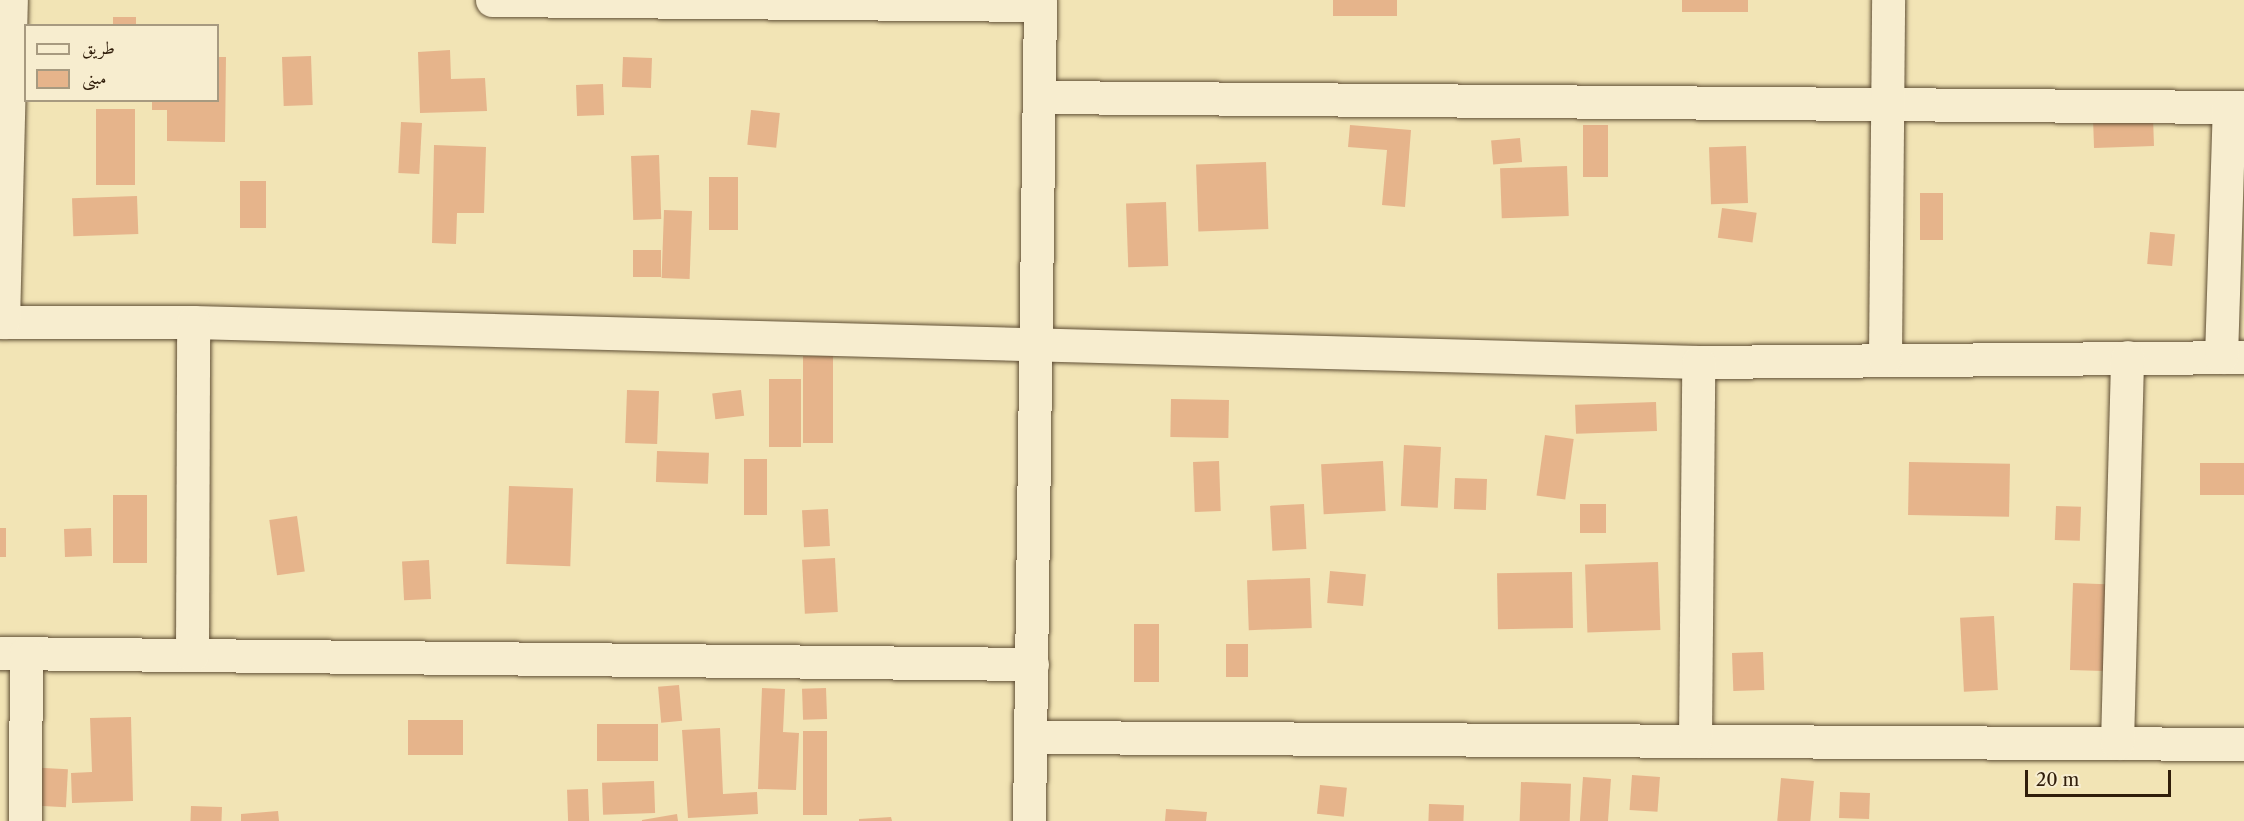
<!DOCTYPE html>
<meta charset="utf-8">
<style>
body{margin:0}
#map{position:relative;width:2244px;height:821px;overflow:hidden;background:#f2e4b5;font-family:"Libre Caslon Text",Amiri,serif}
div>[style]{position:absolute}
.building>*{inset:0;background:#e6b48b;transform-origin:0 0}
.roads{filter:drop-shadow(0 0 2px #604f35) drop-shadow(0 0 2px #604f35)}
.street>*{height:33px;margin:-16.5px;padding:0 16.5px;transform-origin:16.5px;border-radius:16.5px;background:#f7edcf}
span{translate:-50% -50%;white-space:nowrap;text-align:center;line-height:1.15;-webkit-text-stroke:4.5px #f7edcf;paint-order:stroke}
.legend{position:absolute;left:24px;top:24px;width:195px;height:78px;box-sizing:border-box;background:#f7edcf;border:2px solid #a79a80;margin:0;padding:8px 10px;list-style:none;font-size:18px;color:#301d0a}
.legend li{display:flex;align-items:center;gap:12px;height:30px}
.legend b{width:30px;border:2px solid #a79a80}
.scale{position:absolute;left:2025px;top:770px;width:146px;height:27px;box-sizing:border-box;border:3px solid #301d0a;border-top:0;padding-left:8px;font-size:18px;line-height:21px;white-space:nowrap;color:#301d0a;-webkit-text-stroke:4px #f7edcf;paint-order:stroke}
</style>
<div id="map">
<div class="building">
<i style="left:1333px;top:0;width:64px;height:16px"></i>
<i style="left:1682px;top:0;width:66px;height:12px"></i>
<i style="left:113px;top:17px;width:23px;height:9px"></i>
<i style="clip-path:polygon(450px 50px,451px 79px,485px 78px,487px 111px,420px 113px,418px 52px)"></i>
<i style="left:311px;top:56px;width:49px;height:29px;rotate:88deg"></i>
<i style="clip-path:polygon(218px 57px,226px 57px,225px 142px,167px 141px,167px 110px,152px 110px,152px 100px,218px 100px)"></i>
<i style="left:623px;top:57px;width:29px;height:30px;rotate:2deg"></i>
<i style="left:603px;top:84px;width:31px;height:27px;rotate:88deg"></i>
<i style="left:96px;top:109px;width:39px;height:76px"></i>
<i style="left:751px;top:110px;width:29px;height:35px;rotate:6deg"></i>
<i style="left:2153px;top:117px;width:29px;height:60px;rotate:88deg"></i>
<i style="left:401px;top:122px;width:21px;height:51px;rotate:3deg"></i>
<i style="clip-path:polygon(1350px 125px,1411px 130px,1405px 207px,1382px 205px,1387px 150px,1348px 147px)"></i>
<i style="left:1583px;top:125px;width:25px;height:52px"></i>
<i style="left:1520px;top:138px;width:24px;height:29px;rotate:85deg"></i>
<i style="clip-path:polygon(434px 145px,486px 147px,484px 213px,457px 213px,456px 244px,432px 243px)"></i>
<i style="left:1746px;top:146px;width:57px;height:37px;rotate:88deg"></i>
<i style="left:659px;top:155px;width:64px;height:28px;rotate:88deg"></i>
<i style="left:1266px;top:162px;width:67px;height:70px;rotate:88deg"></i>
<i style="left:1567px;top:166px;width:50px;height:67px;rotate:88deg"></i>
<i style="left:738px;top:177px;width:53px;height:29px;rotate:90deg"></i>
<i style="left:240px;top:181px;width:26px;height:47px"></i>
<i style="left:1920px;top:193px;width:23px;height:47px"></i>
<i style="left:137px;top:196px;width:38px;height:65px;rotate:88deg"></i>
<i style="left:1166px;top:202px;width:64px;height:40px;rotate:88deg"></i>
<i style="left:1722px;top:208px;width:35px;height:30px;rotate:8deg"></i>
<i style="left:664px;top:210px;width:28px;height:68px;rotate:2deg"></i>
<i style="left:2150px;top:232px;width:25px;height:32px;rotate:5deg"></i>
<i style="left:633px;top:250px;width:28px;height:27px"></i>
<i style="left:803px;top:356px;width:30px;height:87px"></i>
<i style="left:769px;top:379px;width:32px;height:68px"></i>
<i style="left:627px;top:390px;width:32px;height:53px;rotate:2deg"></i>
<i style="left:741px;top:390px;width:26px;height:29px;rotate:83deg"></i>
<i style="left:1171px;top:399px;width:58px;height:38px;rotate:1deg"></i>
<i style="left:1656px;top:402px;width:29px;height:81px;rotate:88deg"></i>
<i style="left:1545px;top:435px;width:29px;height:61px;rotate:8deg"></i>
<i style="left:1404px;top:445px;width:37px;height:61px;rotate:3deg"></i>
<i style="left:657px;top:451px;width:52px;height:31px;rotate:2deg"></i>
<i style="left:744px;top:459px;width:23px;height:56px"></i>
<i style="left:1219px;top:461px;width:50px;height:26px;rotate:88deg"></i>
<i style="left:1383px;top:461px;width:50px;height:62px;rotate:87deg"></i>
<i style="left:1909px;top:462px;width:101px;height:53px;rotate:1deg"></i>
<i style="left:2244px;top:463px;width:32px;height:44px;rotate:90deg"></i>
<i style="left:1455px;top:478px;width:32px;height:31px;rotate:2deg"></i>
<i style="left:509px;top:486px;width:64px;height:78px;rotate:2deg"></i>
<i style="left:113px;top:495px;width:34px;height:68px"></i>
<i style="left:1304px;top:504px;width:45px;height:34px;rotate:87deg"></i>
<i style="left:1580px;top:504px;width:26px;height:29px"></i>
<i style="left:2056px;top:506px;width:25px;height:34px;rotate:2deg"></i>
<i style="left:828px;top:509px;width:37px;height:26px;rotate:87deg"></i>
<i style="left:297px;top:516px;width:56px;height:28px;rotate:82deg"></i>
<i style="left:0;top:528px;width:6px;height:29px"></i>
<i style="left:91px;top:528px;width:28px;height:27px;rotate:88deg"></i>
<i style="left:835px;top:558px;width:54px;height:33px;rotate:87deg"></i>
<i style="left:429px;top:560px;width:39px;height:27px;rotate:87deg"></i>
<i style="left:1658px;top:562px;width:68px;height:73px;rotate:88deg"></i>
<i style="left:1330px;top:571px;width:36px;height:32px;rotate:5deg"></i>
<i style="left:1572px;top:572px;width:56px;height:75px;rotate:89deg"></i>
<i style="left:1310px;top:578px;width:50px;height:63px;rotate:88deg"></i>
<i style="left:2073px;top:583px;width:33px;height:87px;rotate:2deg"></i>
<i style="left:1994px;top:616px;width:74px;height:34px;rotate:87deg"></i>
<i style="left:1134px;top:624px;width:25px;height:58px"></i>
<i style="left:1226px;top:644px;width:22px;height:33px"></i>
<i style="left:1763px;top:652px;width:38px;height:31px;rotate:88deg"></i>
<i style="left:679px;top:685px;width:36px;height:21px;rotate:85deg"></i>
<i style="clip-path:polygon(762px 688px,785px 689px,783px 732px,799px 733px,796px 790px,758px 789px)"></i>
<i style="left:826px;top:688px;width:31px;height:24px;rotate:88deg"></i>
<i style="clip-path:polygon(131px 717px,133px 801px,72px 803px,71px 773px,92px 772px,90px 718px)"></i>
<i style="left:408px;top:720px;width:55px;height:35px"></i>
<i style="left:658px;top:724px;width:37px;height:61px;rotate:90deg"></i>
<i style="clip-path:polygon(720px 728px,723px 794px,757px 792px,758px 814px,688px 818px,682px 730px)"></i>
<i style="left:803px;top:731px;width:24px;height:84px"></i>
<i style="left:26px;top:767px;width:42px;height:38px;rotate:3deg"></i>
<i style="left:1632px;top:775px;width:28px;height:35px;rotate:4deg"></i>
<i style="left:1583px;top:777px;width:28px;height:44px;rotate:4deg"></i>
<i style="left:1781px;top:778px;width:33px;height:43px;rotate:5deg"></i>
<i style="left:654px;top:781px;width:32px;height:52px;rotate:88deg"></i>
<i style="left:1521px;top:782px;width:50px;height:39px;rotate:2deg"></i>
<i style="left:1320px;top:785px;width:27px;height:29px;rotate:6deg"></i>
<i style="left:588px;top:789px;width:32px;height:21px;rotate:88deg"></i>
<i style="left:1840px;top:792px;width:30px;height:26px;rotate:2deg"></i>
<i style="left:1429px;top:804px;width:35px;height:17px;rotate:2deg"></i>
<i style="left:191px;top:806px;width:31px;height:15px;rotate:2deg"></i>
<i style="clip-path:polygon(1166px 809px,1207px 812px,1206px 821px,1165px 821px)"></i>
<i style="clip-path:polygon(278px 811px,279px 821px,241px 821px,241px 814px)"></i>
<i style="clip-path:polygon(677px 814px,678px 821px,642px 821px,642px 820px)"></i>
<i style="clip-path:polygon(891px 817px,892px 821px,859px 821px,859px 819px)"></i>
</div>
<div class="roads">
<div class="street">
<i style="left:492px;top:0;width:548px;rotate:0.52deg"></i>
<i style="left:1039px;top:97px;width:1205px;rotate:0.48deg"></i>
<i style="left:0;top:322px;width:193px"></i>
<i style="left:193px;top:322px;width:1506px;rotate:1.52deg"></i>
<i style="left:1698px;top:362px;width:546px;rotate:-0.52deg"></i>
<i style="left:3px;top:322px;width:322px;rotate:-88.6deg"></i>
<i style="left:2221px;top:357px;width:250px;rotate:-88.2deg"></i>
<i style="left:1885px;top:358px;width:358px;rotate:-89.5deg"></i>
<i style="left:0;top:653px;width:1032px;rotate:0.61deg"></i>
<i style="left:192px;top:655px;width:333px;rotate:-89.8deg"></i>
<i style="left:1031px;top:737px;width:1213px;rotate:0.33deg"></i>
<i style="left:1695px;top:741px;width:379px;rotate:-89.5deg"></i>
<i style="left:2117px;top:743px;width:386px;rotate:-88.5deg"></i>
<i style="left:25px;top:821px;width:168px;rotate:-89.7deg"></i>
<i style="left:1029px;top:821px;width:821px;rotate:-89.23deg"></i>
</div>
</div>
<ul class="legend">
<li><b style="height:8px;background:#f7edcf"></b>طريق</li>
<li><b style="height:16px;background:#e6b48b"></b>مبنى</li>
</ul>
<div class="scale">20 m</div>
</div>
